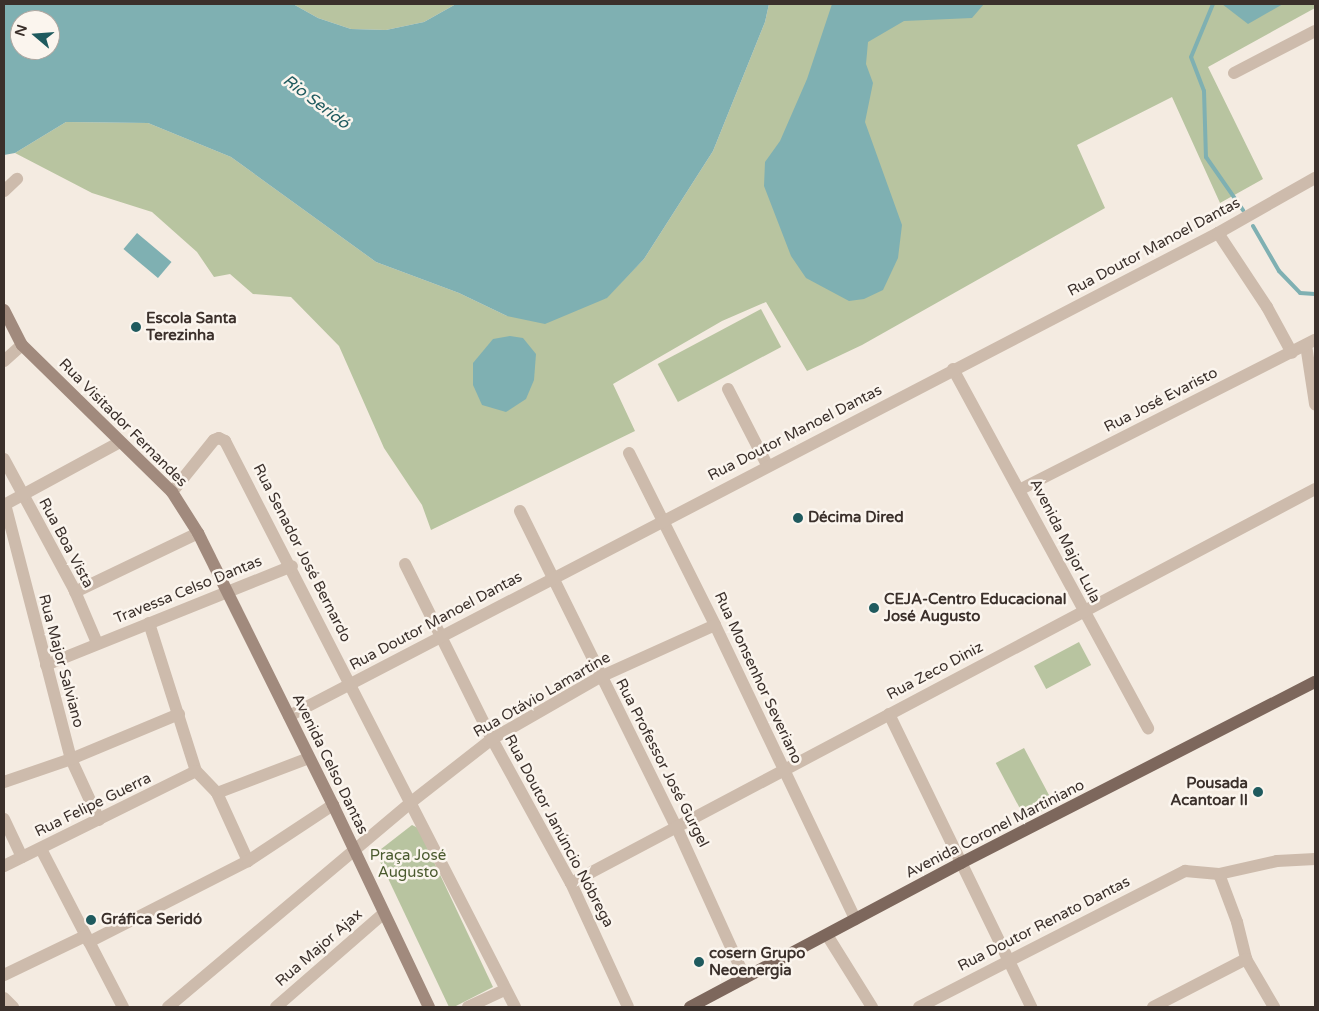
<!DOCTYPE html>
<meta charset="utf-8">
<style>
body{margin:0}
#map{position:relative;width:1319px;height:1011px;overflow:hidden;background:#f4ebe1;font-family:"Varela Round",sans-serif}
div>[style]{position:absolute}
.green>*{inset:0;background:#b8c4a0;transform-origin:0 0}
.water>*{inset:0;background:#7fb0b2;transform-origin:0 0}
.stream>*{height:4px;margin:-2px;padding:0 2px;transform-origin:2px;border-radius:2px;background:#7fb0b2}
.street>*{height:12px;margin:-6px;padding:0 6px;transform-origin:6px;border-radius:6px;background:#cdbbac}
.secondary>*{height:12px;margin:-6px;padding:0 6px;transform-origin:6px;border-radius:6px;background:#a18a7d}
.primary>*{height:12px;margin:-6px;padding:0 6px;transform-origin:6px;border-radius:6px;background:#7d675c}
.dots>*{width:14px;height:14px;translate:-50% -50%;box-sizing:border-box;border:2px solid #fbf5ee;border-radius:50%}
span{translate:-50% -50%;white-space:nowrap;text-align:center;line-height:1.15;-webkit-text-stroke:5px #fbf5ee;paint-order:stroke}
.street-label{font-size:15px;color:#3b302b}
.poi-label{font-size:15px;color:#3b302b;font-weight:700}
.left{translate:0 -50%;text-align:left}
.right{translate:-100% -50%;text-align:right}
.park-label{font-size:15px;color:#4a5a2e}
.water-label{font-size:16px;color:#1f5a5e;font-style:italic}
.frame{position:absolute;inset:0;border:5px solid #3b302b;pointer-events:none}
.north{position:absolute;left:10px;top:10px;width:50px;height:50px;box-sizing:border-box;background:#fbf5ee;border:1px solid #aea6a0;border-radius:50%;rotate:288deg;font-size:14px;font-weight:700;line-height:20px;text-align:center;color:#3b302b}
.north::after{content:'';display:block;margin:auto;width:18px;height:22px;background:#1f5a5e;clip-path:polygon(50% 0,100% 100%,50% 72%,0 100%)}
</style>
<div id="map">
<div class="green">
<i style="clip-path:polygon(293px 4px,456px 4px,424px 22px,386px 30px,351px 29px,318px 18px)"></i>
<i style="clip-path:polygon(769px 4px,1315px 4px,1315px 8px,1208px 67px,1263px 179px,1220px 203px,1172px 97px,1077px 145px,1105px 208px,862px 345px,807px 371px,766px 302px,722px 321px,613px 384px,635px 431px,431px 530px,422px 505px,384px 448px,339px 346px,291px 297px,253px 294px,230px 274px,214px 277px,197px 252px,152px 212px,92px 193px,15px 153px,66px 122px,148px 123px,231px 157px,376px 262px,459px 293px,507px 316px,606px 298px,644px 259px,713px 151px,765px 22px)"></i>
<i style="left:761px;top:309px;width:43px;height:117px;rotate:62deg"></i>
<i style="left:1079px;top:642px;width:26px;height:51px;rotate:62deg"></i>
<i style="left:1024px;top:748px;width:64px;height:32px;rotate:62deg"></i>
<i style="clip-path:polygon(412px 825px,418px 828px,493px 987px,454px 1007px,449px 1007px,376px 853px)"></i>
</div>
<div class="water">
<i style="clip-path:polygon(evenodd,4px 4px,293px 4px,318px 18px,351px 29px,386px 30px,424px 22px,456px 4px,769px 4px,765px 22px,713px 151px,644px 259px,607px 298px,545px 324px,507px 316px,459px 293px,376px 262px,231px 157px,148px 123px,66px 122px,15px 153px,4px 155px,4px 4px,20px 20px,50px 20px,50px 50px,20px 50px,20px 20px)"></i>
<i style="clip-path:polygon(832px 4px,984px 4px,972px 18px,904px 21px,868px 42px,866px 64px,873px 83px,865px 122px,902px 225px,898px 258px,883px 290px,864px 299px,849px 301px,806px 278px,791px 256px,764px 186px,765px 162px,780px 141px,807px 79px)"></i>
<i style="clip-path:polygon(1222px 4px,1283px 4px,1248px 24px)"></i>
<i style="left:137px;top:233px;width:45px;height:21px;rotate:40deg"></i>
<i style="clip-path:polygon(510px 336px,523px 338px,536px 354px,534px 380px,526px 399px,506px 412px,482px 405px,473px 385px,473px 363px,493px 339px)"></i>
</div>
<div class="stream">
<i style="left:1213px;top:4px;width:57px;rotate:112.5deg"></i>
<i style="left:1191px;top:57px;width:36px;rotate:69deg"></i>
<i style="left:1204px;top:91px;width:66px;rotate:88.3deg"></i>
<i style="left:1206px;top:157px;width:65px;rotate:55.1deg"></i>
<i style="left:1253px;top:226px;width:52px;rotate:60deg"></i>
<i style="left:1279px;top:271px;width:30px;rotate:46deg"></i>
<i style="left:1300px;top:293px;width:15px;rotate:4deg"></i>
</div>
<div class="street">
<i style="left:1234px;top:73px;width:91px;rotate:-27.4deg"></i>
<i style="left:4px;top:191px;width:18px;rotate:-43deg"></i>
<i style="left:1218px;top:233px;width:89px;rotate:56.5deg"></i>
<i style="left:1267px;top:307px;width:52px;rotate:61.5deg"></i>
<i style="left:1306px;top:345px;width:60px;rotate:81.3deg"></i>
<i style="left:4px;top:361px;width:24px;rotate:-42deg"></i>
<i style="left:953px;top:369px;width:409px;rotate:61.5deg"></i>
<i style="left:728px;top:389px;width:85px;rotate:62.8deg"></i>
<i style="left:629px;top:453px;width:192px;rotate:63.4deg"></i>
<i style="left:715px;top:625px;width:326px;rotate:64.5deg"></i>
<i style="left:4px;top:459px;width:148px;rotate:61.7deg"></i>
<i style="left:74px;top:589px;width:59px;rotate:66.9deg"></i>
<i style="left:1021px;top:489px;width:330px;rotate:-26.9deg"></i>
<i style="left:172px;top:492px;width:67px;rotate:-51.1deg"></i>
<i style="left:214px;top:440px;width:5px;rotate:-22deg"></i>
<i style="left:219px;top:438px;width:7px;rotate:27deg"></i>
<i style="left:225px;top:441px;width:636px;rotate:62.87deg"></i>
<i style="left:5px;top:504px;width:263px;rotate:75.5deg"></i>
<i style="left:71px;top:759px;width:67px;rotate:65.3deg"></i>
<i style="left:4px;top:505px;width:132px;rotate:-28.5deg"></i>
<i style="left:520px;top:511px;width:352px;rotate:63.7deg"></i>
<i style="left:676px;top:826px;width:167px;rotate:65.6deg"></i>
<i style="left:405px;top:564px;width:195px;rotate:63.6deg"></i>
<i style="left:492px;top:739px;width:164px;rotate:61.3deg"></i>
<i style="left:571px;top:883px;width:136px;rotate:65.3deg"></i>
<i style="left:75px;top:592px;width:136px;rotate:-25.6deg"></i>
<i style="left:149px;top:623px;width:155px;rotate:72.4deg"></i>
<i style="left:196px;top:771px;width:30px;rotate:46deg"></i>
<i style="left:217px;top:793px;width:75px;rotate:65.5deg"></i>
<i style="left:46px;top:665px;width:265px;rotate:-21.9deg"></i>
<i style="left:889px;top:714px;width:326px;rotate:64.1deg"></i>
<i style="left:289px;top:716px;width:1047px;rotate:-27.47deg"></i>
<i style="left:1218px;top:233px;width:112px;rotate:-29.6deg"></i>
<i style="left:4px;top:782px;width:71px;rotate:-18.9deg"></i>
<i style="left:71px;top:759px;width:117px;rotate:-22.6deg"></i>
<i style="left:217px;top:793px;width:98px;rotate:-20.8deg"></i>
<i style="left:4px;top:819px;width:42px;rotate:64.7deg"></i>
<i style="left:41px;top:849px;width:178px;rotate:62.6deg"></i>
<i style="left:4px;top:866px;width:214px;rotate:-26.3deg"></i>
<i style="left:1219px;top:874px;width:51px;rotate:69.4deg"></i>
<i style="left:1237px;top:922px;width:38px;rotate:76deg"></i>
<i style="left:1246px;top:959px;width:56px;rotate:59.7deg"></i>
<i style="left:571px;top:883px;width:842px;rotate:-27.9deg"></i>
<i style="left:827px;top:935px;width:85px;rotate:58deg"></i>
<i style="left:89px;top:942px;width:178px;rotate:-27deg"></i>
<i style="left:248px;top:861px;width:102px;rotate:-33.4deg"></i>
<i style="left:4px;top:975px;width:90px;rotate:-25.7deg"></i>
<i style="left:4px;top:998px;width:13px;rotate:45deg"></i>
<i style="left:168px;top:1007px;width:317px;rotate:-40.1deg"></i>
<i style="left:410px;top:803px;width:104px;rotate:-38deg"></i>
<i style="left:492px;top:739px;width:125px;rotate:-29.9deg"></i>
<i style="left:600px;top:677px;width:126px;rotate:-24.3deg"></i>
<i style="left:276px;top:1007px;width:142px;rotate:-41deg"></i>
<i style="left:468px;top:1007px;width:40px;rotate:-25deg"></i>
<i style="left:919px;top:1007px;width:299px;rotate:-27.1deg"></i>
<i style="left:1185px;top:871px;width:34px;rotate:5deg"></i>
<i style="left:1219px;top:874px;width:59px;rotate:-12.6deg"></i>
<i style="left:1277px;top:861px;width:38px;rotate:-3deg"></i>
<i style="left:1153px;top:1007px;width:105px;rotate:-27.3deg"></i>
</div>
<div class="secondary">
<i style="left:4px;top:310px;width:39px;rotate:63deg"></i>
<i style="left:22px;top:345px;width:210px;rotate:44.4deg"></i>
<i style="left:172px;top:492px;width:49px;rotate:57.6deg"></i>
<i style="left:198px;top:533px;width:304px;rotate:63.6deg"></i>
<i style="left:333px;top:805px;width:224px;rotate:64.6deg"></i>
</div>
<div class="primary">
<i style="left:690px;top:1007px;width:307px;rotate:-28deg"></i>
<i style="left:961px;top:863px;width:398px;rotate:-27.1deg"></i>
</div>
<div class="dots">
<i style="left:136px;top:327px;background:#1f5a5e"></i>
<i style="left:798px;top:518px;background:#1f5a5e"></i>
<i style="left:874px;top:608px;background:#1f5a5e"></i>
<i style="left:1258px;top:792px;background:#1f5a5e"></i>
<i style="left:91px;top:920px;background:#1f5a5e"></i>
<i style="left:699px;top:962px;background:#1f5a5e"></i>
</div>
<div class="street-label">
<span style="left:1154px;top:247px;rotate:-28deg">Rua Doutor Manoel Dantas</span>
<span style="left:1161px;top:400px;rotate:-27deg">Rua José Evaristo</span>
<span style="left:123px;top:423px;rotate:45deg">Rua Visitador Fernandes</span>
<span style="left:795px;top:433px;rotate:-27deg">Rua Doutor Manoel Dantas</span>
<span style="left:1065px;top:541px;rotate:63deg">Avenida Major Lula</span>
<span style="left:66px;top:543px;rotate:62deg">Rua Boa Vista</span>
<span style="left:302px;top:553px;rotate:63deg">Rua Senador José Bernardo</span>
<span style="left:188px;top:590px;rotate:-22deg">Travessa Celso Dantas</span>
<span style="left:436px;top:621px;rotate:-28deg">Rua Doutor Manoel Dantas</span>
<span style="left:61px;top:661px;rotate:75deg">Rua Major Salviano</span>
<span style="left:935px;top:671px;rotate:-28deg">Rua Zeco Diniz</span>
<span style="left:758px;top:678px;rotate:65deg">Rua Monsenhor Severiano</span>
<span style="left:542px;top:695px;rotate:-30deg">Rua Otávio Lamartine</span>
<span style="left:662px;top:763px;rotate:63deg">Rua Professor José Gurgel</span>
<span style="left:330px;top:764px;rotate:64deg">Avenida Celso Dantas</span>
<span style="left:93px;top:805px;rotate:-26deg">Rua Felipe Guerra</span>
<span style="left:995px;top:829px;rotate:-27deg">Avenida Coronel Martiniano</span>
<span style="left:559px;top:831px;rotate:62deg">Rua Doutor Janúncio Nóbrega</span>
<span style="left:1044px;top:924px;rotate:-27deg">Rua Doutor Renato Dantas</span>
<span style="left:319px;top:948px;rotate:-41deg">Rua Major Ajax</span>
</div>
<div class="poi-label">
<span class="left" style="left:146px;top:327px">Escola Santa<br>Terezinha</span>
<span class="left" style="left:808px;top:518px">Décima Dired</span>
<span class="left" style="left:884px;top:608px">CEJA-Centro Educacional<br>José Augusto</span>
<span class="right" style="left:1248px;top:792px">Pousada<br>Acantoar II</span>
<span class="left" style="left:101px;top:920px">Gráfica Seridó</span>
<span class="left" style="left:709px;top:962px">cosern Grupo<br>Neoenergia</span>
</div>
<div class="park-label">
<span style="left:408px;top:864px">Praça José<br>Augusto</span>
</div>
<div class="water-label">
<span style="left:316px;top:102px;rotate:37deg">Rio Seridó</span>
</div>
<div class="frame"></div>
<div class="north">N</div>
</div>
